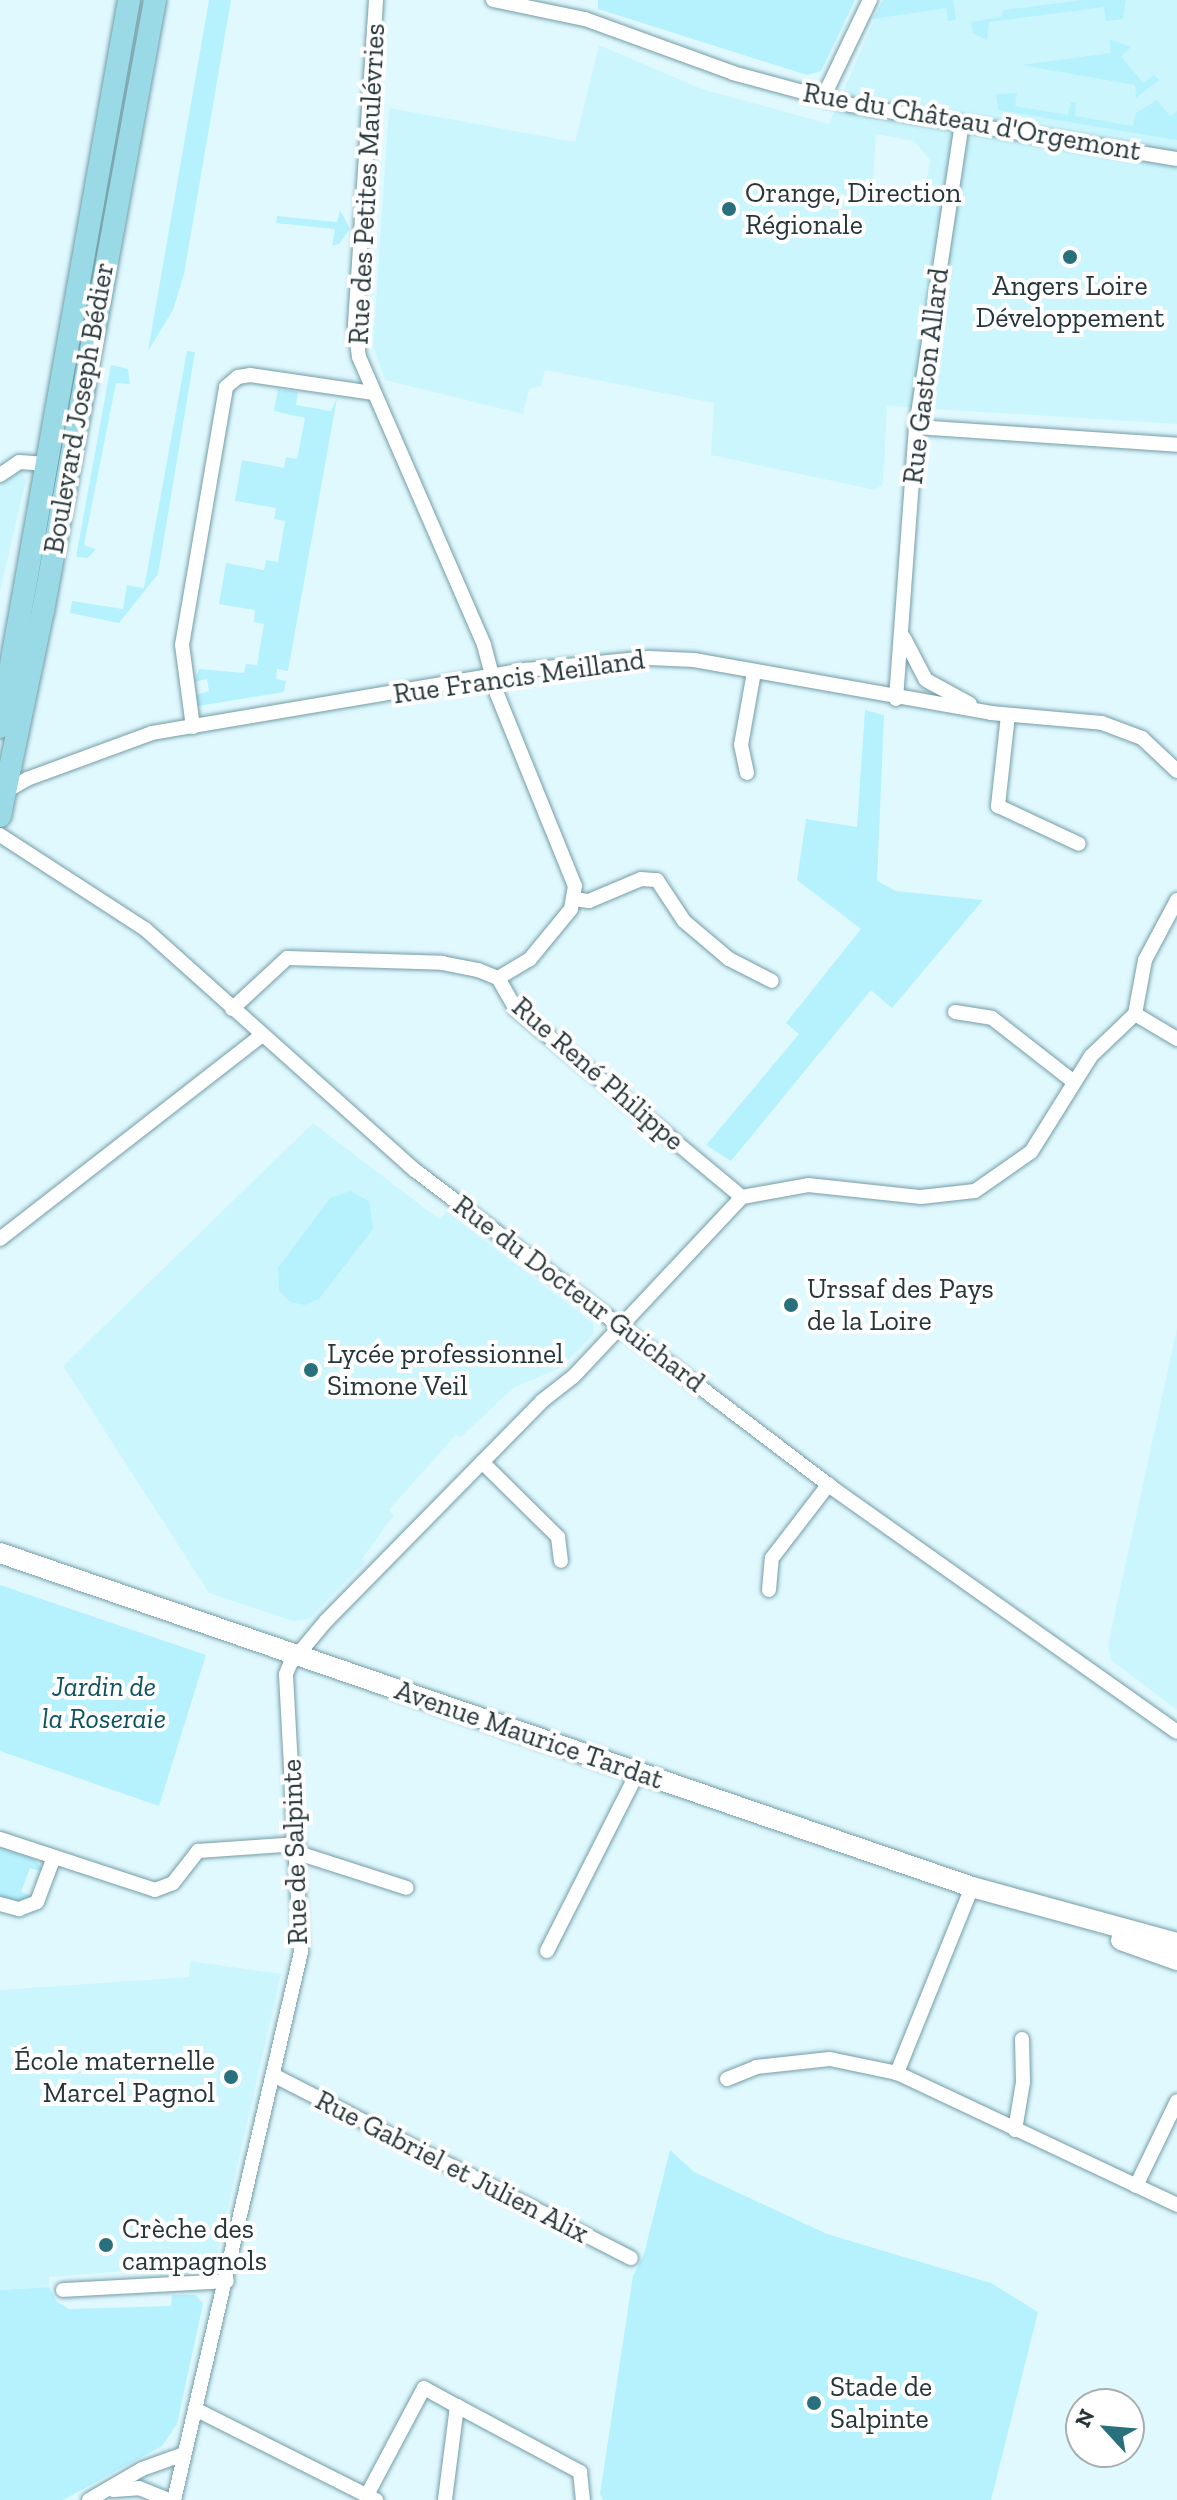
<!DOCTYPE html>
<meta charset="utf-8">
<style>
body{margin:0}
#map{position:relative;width:1177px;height:2500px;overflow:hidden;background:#e0f9ff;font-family:"Zilla Slab",serif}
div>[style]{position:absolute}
.built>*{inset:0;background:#ccf6fe}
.green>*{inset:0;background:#b6f1fe}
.roads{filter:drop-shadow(0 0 2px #759da6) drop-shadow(0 0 2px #759da6)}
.street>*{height:14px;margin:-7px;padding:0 7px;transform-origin:7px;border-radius:7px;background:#fff}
.secondary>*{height:20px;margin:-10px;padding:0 10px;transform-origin:10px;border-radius:10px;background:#fff}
.primary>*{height:22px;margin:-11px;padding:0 11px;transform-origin:11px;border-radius:11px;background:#99dae6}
.dots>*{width:22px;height:22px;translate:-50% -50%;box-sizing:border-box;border:4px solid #fff;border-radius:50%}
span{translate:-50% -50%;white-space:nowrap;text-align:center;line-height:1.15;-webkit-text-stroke:8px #fff;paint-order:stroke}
.street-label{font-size:28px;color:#253539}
.poi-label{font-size:28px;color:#253539}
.left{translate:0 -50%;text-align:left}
.right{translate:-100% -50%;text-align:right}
.park-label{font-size:28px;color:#0d525d;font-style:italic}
.north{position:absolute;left:1065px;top:2388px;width:80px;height:80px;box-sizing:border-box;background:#fff;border:2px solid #a8aeb0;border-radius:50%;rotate:296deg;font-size:22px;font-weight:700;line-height:32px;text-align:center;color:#253539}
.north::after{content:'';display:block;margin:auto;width:28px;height:36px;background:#29707d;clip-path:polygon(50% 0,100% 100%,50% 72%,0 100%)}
</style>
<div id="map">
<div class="built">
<i style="clip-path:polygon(evenodd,883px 0,1177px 0,1177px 424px,887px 406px,883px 484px,875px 490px,711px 455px,714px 403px,545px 370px,541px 386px,529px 389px,523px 414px,385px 380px,373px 346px,389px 108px,575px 142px,599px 45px,702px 89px,829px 124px,883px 0,876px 134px,914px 141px,930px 160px,923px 203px,872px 194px,876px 134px)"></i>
<i style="clip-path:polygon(12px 457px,26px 480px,0 591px,0 465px)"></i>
<i style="clip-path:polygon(313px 1123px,439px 1219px,447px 1212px,593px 1323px,594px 1334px,560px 1368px,513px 1388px,461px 1437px,456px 1435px,389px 1510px,394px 1515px,362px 1559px,365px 1562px,309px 1619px,293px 1621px,209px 1593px,63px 1366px)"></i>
<i style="clip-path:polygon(1177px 1328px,1177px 1710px,1111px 1660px,1108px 1645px)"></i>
<i style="clip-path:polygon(190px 1961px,281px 1974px,215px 2264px,49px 2277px,49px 2287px,0 2290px,0 1990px,189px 1977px)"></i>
</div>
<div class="green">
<i style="clip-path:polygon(209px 0,231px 0,184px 274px,173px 310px,148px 351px)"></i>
<i style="clip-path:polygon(598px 0,855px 0,821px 71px,807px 75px,598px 9px)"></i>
<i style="clip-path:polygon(883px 0,953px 0,956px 20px,948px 21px,946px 8px,873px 19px)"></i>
<i style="clip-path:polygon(1083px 0,1126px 0,1123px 19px,1106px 21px,1104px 7px,989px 22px,987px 40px,973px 33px,971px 22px,1001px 17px,1004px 10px)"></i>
<i style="clip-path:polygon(1109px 39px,1131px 47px,1121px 56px,1143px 83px,1154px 75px,1159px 80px,1136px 98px,1135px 85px,1021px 65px,1111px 53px)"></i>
<i style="clip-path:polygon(1017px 93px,1015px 106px,1068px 115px,1071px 102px,1076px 103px,1075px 116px,1133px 126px,1136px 113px,1157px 100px,1170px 116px,1177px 111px,1177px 140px,998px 110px,996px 94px)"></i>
<i style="clip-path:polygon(340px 210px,350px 229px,339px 244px,332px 246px,335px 229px,276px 223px,277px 216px,337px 222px)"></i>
<i style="clip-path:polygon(187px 351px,195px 352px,158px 574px,119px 623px,70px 613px,72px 601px,123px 609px,127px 585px,144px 588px)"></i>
<i style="clip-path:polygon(111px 365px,128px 369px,130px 384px,116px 383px,84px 545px,96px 549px,88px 558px,76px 557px)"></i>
<i style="clip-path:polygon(278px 389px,298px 392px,296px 405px,331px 411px,337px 398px,288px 671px,277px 669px,276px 679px,286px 681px,284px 692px,198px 706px,196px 695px,209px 691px,207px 679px,194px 682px,199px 669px,244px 673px,246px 664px,257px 665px,264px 624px,254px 622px,255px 610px,219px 604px,226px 563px,264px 570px,266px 560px,278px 562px,285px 521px,274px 519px,276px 508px,235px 501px,242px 460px,284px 468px,286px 457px,297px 459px,305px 418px,274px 411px)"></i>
<i style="clip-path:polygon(865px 710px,884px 715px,877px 881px,896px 891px,983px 900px,892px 1008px,871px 990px,731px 1161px,706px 1145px,799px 1034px,786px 1023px,861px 929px,797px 880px,806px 819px,857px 827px)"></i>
<i style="clip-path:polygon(350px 1191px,369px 1201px,373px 1229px,319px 1299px,305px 1305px,290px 1302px,279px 1291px,278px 1268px,330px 1198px)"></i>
<i style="clip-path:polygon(0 1585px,206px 1655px,159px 1806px,0 1751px)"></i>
<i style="clip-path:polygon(0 1847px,34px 1859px,41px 1867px,43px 1872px,30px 1868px,21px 1892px,34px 1897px,21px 1904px,0 1899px)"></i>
<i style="clip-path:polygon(670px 2150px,694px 2172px,827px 2234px,991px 2283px,1038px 2312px,991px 2500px,603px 2500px,600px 2494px,633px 2276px,644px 2254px)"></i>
<i style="clip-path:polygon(49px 2287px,57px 2302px,69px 2309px,171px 2306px,172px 2295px,196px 2295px,203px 2304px,177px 2424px,162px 2446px,63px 2500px,0 2500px,0 2290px)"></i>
</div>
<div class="roads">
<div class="street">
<i style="left:376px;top:0;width:326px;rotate:93.7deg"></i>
<i style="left:355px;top:325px;width:32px;rotate:83deg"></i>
<i style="left:359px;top:357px;width:314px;rotate:66.5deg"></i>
<i style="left:484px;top:645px;width:51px;rotate:75.1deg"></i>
<i style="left:497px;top:694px;width:207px;rotate:67.9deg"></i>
<i style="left:575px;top:886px;width:23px;rotate:100deg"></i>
<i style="left:571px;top:909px;width:65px;rotate:129.4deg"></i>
<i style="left:530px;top:959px;width:37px;rotate:149deg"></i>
<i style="left:493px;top:0;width:94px;rotate:11.7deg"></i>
<i style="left:585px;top:19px;width:158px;rotate:20deg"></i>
<i style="left:733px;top:73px;width:122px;rotate:15.2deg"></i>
<i style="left:851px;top:105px;width:330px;rotate:9.4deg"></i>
<i style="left:823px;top:98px;width:109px;rotate:-64.4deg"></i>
<i style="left:916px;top:427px;width:262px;rotate:3.9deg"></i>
<i style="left:0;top:475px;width:23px;rotate:-34deg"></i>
<i style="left:19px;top:462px;width:28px;rotate:4deg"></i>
<i style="left:904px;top:638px;width:47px;rotate:62.4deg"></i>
<i style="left:926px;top:680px;width:50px;rotate:28.6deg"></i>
<i style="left:896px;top:699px;width:273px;rotate:-85.8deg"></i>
<i style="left:916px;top:427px;width:307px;rotate:-81.4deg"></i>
<i style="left:1008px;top:715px;width:92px;rotate:96.3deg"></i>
<i style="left:998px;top:806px;width:89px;rotate:25.1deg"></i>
<i style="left:193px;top:727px;width:83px;rotate:-97.6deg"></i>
<i style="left:182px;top:645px;width:262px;rotate:-80.3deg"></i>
<i style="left:226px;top:387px;width:16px;rotate:-40deg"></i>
<i style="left:238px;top:377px;width:12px;rotate:-9deg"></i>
<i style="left:250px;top:375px;width:125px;rotate:8.3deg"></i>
<i style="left:747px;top:773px;width:29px;rotate:-102deg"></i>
<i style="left:741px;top:745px;width:74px;rotate:-79.9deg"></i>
<i style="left:3px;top:793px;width:28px;rotate:-30deg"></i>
<i style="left:27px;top:779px;width:133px;rotate:-20.2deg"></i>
<i style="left:152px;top:733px;width:379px;rotate:-9.6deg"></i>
<i style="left:526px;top:670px;width:124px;rotate:-5.6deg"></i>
<i style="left:649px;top:658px;width:45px;rotate:2.5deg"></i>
<i style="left:694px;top:660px;width:302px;rotate:10.1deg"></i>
<i style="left:991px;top:713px;width:111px;rotate:5.1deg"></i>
<i style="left:1102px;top:723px;width:43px;rotate:20.6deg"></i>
<i style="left:1142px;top:738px;width:48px;rotate:43.3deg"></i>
<i style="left:0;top:835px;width:173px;rotate:33deg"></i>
<i style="left:145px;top:929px;width:363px;rotate:41.8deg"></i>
<i style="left:416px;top:1171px;width:525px;rotate:37.26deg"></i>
<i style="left:834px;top:1489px;width:420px;rotate:35.3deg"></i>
<i style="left:574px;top:899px;width:15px;rotate:8deg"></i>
<i style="left:589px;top:901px;width:56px;rotate:-22.9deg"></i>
<i style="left:641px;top:879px;width:16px;rotate:4deg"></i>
<i style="left:657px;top:880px;width:49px;rotate:56.6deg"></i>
<i style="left:684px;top:921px;width:59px;rotate:40.2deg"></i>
<i style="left:729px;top:959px;width:48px;rotate:27.1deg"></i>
<i style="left:232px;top:1009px;width:75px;rotate:-42.8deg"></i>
<i style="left:287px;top:958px;width:155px;rotate:1.8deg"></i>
<i style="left:442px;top:963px;width:37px;rotate:11deg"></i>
<i style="left:478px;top:970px;width:22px;rotate:22deg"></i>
<i style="left:498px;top:978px;width:34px;rotate:60deg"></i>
<i style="left:515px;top:1008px;width:295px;rotate:39.8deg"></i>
<i style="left:955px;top:1012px;width:37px;rotate:9deg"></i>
<i style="left:992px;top:1018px;width:104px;rotate:38deg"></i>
<i style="left:1135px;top:1014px;width:55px;rotate:-79.5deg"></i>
<i style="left:1145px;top:960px;width:68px;rotate:-61.9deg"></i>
<i style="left:1135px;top:1014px;width:49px;rotate:30.8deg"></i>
<i style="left:0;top:1239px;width:331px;rotate:-37.9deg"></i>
<i style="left:482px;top:1462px;width:107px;rotate:44.6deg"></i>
<i style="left:558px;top:1537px;width:24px;rotate:83deg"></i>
<i style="left:769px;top:1590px;width:32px;rotate:-85deg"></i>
<i style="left:772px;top:1558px;width:93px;rotate:-52.4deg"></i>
<i style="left:0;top:1839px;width:163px;rotate:18.2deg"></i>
<i style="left:155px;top:1890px;width:19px;rotate:-21deg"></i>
<i style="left:173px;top:1883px;width:41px;rotate:-52deg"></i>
<i style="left:198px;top:1851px;width:100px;rotate:-4deg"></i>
<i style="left:298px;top:1853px;width:114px;rotate:17.8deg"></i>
<i style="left:972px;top:1887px;width:201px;rotate:112deg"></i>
<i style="left:897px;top:2073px;width:310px;rotate:25.2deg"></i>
<i style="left:0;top:1904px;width:20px;rotate:15deg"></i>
<i style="left:19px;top:1909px;width:19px;rotate:-21deg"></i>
<i style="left:37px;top:1902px;width:48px;rotate:-69.3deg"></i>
<i style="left:547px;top:1951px;width:201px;rotate:-63.1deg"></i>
<i style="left:273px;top:2075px;width:402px;rotate:27.1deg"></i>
<i style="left:727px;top:2079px;width:31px;rotate:-22deg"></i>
<i style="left:756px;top:2067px;width:74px;rotate:-6.2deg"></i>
<i style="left:830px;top:2059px;width:68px;rotate:11.8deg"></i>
<i style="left:1015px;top:2130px;width:49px;rotate:-80.5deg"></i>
<i style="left:1023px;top:2082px;width:43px;rotate:-91.3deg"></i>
<i style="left:1136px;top:2186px;width:94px;rotate:-64.2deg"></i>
<i style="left:63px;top:2290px;width:164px;rotate:-3.1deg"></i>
<i style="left:457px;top:2406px;width:140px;rotate:28.2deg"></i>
<i style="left:580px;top:2472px;width:28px;rotate:84deg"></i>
<i style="left:195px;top:2409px;width:203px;rotate:26.7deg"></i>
<i style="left:113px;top:2490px;width:26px;rotate:-4deg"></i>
<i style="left:139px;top:2488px;width:32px;rotate:22deg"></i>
<i style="left:367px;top:2495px;width:121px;rotate:-62deg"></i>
<i style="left:424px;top:2388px;width:38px;rotate:29deg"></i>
<i style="left:457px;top:2406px;width:95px;rotate:97.3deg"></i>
<i style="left:89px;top:2500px;width:61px;rotate:-30.3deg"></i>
<i style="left:142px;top:2469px;width:45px;rotate:-19.7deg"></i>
<i style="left:174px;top:2500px;width:563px;rotate:-76.95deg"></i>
<i style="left:301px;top:1952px;width:278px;rotate:-93.1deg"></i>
<i style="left:286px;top:1674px;width:11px;rotate:-68deg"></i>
<i style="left:290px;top:1664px;width:56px;rotate:-50.1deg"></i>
<i style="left:326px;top:1621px;width:308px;rotate:-45.5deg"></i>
<i style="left:542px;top:1401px;width:39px;rotate:-38deg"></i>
<i style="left:573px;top:1377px;width:247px;rotate:-46.8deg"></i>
<i style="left:742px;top:1197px;width:67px;rotate:-10.3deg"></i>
<i style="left:808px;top:1185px;width:114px;rotate:6.1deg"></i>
<i style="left:921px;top:1197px;width:54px;rotate:-6.3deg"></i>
<i style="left:975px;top:1191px;width:68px;rotate:-34.9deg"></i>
<i style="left:1031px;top:1152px;width:113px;rotate:-58deg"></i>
<i style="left:1091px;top:1056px;width:61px;rotate:-43.7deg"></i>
</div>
<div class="secondary">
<i style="left:0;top:1553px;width:1028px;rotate:18.96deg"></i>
<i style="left:972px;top:1887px;width:213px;rotate:15.3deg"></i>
<i style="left:1121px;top:1940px;width:59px;rotate:19.7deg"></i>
</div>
<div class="primary">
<i style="left:0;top:727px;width:738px;rotate:-79.94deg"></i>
<i style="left:0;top:816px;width:209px;rotate:-78.2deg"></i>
<i style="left:43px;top:611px;width:621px;rotate:-79.61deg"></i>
</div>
</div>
<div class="dots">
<i style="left:729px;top:209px;background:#29707d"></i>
<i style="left:1070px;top:257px;background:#29707d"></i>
<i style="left:791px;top:1305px;background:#29707d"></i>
<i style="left:311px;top:1370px;background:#29707d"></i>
<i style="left:231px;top:2077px;background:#29707d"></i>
<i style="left:106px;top:2245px;background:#29707d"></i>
<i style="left:814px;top:2403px;background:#29707d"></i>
</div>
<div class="street-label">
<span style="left:972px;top:122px;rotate:10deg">Rue du Château d'Orgemont</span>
<span style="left:367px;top:184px;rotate:-87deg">Rue des Petites Maulévries</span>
<span style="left:926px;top:376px;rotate:-83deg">Rue Gaston Allard</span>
<span style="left:79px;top:408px;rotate:-80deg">Boulevard Joseph Bédier</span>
<span style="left:519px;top:677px;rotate:-8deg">Rue Francis Meilland</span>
<span style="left:598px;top:1074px;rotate:41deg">Rue René Philippe</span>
<span style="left:579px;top:1294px;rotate:37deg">Rue du Docteur Guichard</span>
<span style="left:529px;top:1735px;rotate:19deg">Avenue Maurice Tardat</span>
<span style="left:295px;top:1852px;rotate:-92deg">Rue de Salpinte</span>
<span style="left:452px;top:2167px;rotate:27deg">Rue Gabriel et Julien Alix</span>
</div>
<div class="poi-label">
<span class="left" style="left:745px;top:209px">Orange, Direction<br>Régionale</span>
<span style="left:1070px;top:302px">Angers Loire<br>Développement</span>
<span class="left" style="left:807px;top:1305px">Urssaf des Pays<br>de la Loire</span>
<span class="left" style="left:327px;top:1370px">Lycée professionnel<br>Simone Veil</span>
<span class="right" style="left:215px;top:2077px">École maternelle<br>Marcel Pagnol</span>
<span class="left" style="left:122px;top:2245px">Crèche des<br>campagnols</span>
<span class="left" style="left:830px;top:2403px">Stade de<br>Salpinte</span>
</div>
<div class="park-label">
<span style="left:104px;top:1703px">Jardin de<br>la Roseraie</span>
</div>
<div class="north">N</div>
</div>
